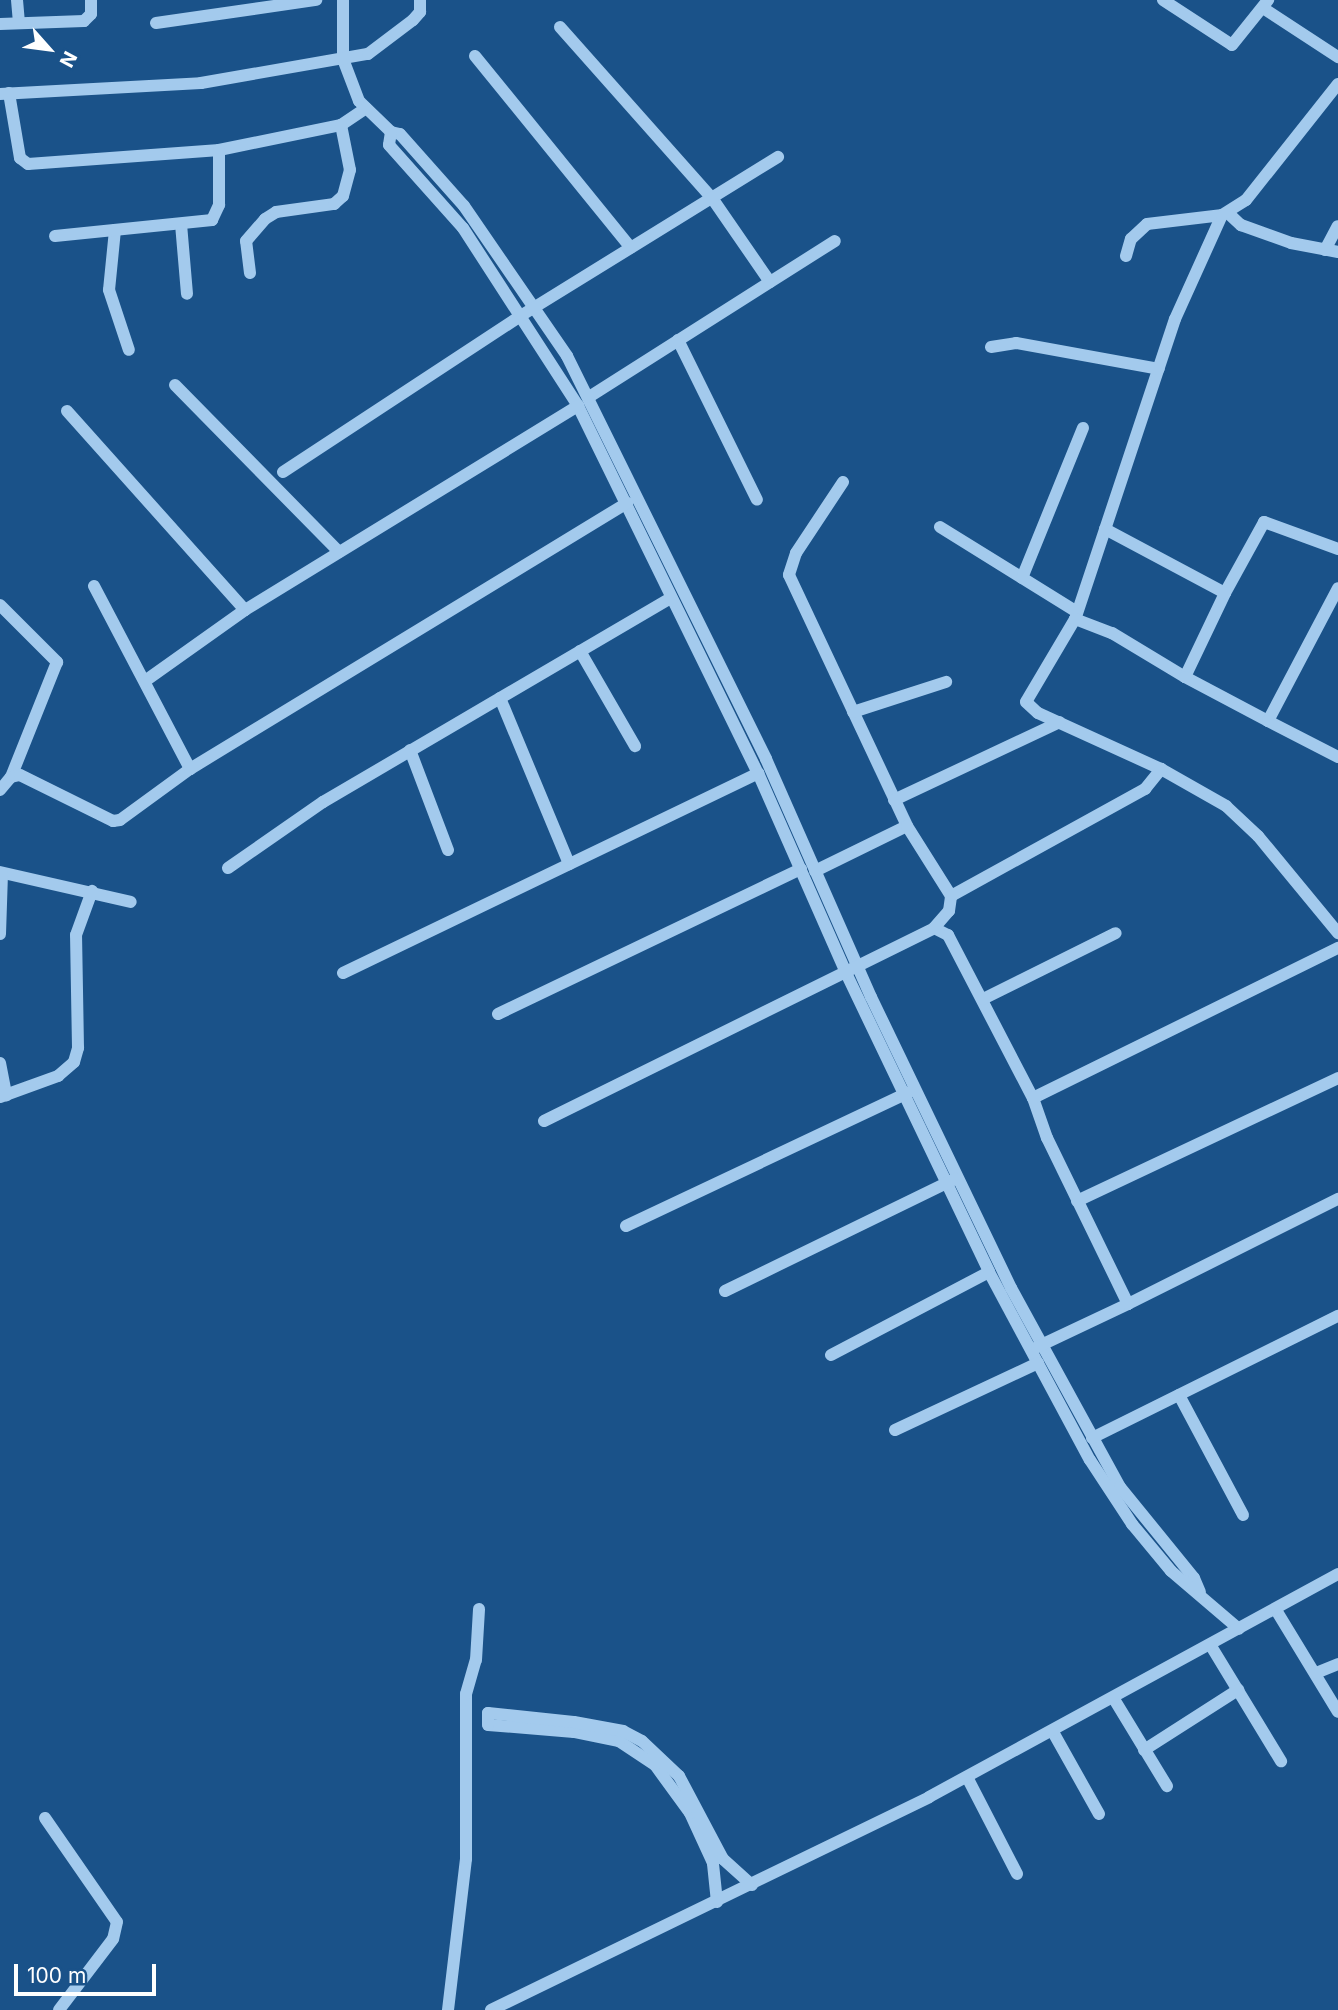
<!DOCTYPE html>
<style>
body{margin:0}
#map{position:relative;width:1338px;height:2010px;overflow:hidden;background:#1a5289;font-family:Inter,sans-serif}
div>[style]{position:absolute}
.minor>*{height:12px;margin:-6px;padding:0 6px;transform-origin:6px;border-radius:6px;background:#a3caed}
span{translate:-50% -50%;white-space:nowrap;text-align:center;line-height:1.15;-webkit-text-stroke:5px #1a5289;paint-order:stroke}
.north{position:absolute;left:14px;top:14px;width:70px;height:70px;-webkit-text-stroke:5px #1a5289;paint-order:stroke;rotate:118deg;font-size:19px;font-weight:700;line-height:28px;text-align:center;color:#fff}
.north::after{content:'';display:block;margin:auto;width:24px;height:32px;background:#fff;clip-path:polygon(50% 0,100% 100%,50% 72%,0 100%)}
.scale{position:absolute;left:14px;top:1964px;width:142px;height:32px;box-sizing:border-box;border:4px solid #fff;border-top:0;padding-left:9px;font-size:21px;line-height:24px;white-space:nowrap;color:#fff;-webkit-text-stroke:5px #1a5289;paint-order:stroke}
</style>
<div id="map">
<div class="minor">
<i style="left:17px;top:0;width:23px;rotate:85deg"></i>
<i style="left:343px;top:0;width:59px;rotate:90deg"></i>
<i style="left:343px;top:59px;width:45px;rotate:69.1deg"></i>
<i style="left:359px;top:101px;width:45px;rotate:44.1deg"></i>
<i style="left:391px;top:132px;width:9px;rotate:13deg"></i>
<i style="left:400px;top:134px;width:96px;rotate:48.4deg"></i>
<i style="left:464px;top:206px;width:182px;rotate:55.5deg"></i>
<i style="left:567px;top:356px;width:449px;rotate:63.7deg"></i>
<i style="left:766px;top:759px;width:260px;rotate:66.2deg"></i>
<i style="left:871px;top:997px;width:323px;rotate:64.3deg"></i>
<i style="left:1011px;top:1288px;width:227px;rotate:61.3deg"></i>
<i style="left:1120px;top:1487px;width:117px;rotate:50.9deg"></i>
<i style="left:1194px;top:1578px;width:15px;rotate:67deg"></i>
<i style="left:1163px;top:0;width:82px;rotate:33.1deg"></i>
<i style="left:1232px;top:45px;width:58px;rotate:-51.3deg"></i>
<i style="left:1263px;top:8px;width:90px;rotate:33.2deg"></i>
<i style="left:156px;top:23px;width:162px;rotate:-8.2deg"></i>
<i style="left:0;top:24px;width:84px;rotate:-2deg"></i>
<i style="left:84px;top:21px;width:10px;rotate:-45deg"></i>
<i style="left:91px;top:14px;width:14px;rotate:-90deg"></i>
<i style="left:560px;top:27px;width:229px;rotate:48.4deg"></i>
<i style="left:712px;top:198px;width:102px;rotate:55.4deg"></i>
<i style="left:475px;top:56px;width:247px;rotate:50.9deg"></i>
<i style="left:9px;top:93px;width:66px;rotate:80.4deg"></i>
<i style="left:20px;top:158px;width:10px;rotate:37deg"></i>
<i style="left:28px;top:164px;width:192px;rotate:-4.2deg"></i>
<i style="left:219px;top:150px;width:125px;rotate:-11.6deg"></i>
<i style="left:341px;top:125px;width:30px;rotate:-34deg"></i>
<i style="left:0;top:94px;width:201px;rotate:-3.1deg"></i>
<i style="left:201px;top:83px;width:169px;rotate:-9.9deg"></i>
<i style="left:368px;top:54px;width:56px;rotate:-37.1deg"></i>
<i style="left:413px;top:20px;width:11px;rotate:-49deg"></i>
<i style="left:420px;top:12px;width:12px;rotate:-90deg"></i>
<i style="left:391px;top:132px;width:13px;rotate:99deg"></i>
<i style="left:389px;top:145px;width:111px;rotate:48.3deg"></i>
<i style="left:463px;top:228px;width:212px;rotate:57.1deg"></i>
<i style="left:578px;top:406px;width:409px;rotate:63.9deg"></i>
<i style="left:758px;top:773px;width:221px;rotate:66.2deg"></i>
<i style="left:847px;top:975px;width:329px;rotate:64.4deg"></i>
<i style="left:989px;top:1272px;width:213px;rotate:61.8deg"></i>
<i style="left:1090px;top:1460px;width:77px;rotate:56.7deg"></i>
<i style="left:1132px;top:1524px;width:61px;rotate:50.3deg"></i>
<i style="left:1171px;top:1571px;width:89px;rotate:40.5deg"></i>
<i style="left:1228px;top:213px;width:18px;rotate:43deg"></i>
<i style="left:1241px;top:225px;width:53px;rotate:19.8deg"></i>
<i style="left:1291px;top:243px;width:48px;rotate:10.8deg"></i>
<i style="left:1222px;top:215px;width:114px;rotate:114.3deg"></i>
<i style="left:1175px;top:319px;width:316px;rotate:108.4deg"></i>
<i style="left:1075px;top:619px;width:96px;rotate:120.6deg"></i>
<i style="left:1026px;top:702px;width:16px;rotate:43deg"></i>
<i style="left:1038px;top:713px;width:135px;rotate:24.5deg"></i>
<i style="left:1161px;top:769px;width:75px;rotate:29.6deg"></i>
<i style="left:1226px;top:806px;width:44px;rotate:43.2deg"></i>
<i style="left:1258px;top:836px;width:126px;rotate:50.5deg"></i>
<i style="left:181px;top:224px;width:70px;rotate:85.1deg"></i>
<i style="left:115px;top:230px;width:60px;rotate:95.7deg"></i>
<i style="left:109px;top:290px;width:63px;rotate:71.6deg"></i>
<i style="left:55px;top:236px;width:158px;rotate:-5.8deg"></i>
<i style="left:212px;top:220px;width:17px;rotate:-65deg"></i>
<i style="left:219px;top:205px;width:55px;rotate:-90deg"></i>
<i style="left:1325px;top:250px;width:27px;rotate:-62deg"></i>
<i style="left:1126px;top:256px;width:18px;rotate:-74deg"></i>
<i style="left:1131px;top:239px;width:22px;rotate:-43deg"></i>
<i style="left:1147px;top:224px;width:76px;rotate:-6.8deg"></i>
<i style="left:1222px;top:215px;width:28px;rotate:-32deg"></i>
<i style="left:1246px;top:200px;width:148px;rotate:-51.6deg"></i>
<i style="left:250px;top:273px;width:32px;rotate:-97deg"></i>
<i style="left:246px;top:241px;width:29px;rotate:-49deg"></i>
<i style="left:265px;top:219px;width:13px;rotate:-32deg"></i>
<i style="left:276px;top:212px;width:59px;rotate:-7.9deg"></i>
<i style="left:334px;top:204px;width:12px;rotate:-42deg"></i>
<i style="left:343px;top:196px;width:27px;rotate:-75deg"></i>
<i style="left:350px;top:170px;width:46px;rotate:-101.3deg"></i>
<i style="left:678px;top:340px;width:178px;rotate:63.7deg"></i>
<i style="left:991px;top:347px;width:25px;rotate:-9deg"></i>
<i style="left:1016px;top:343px;width:145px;rotate:10.3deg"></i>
<i style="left:175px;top:385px;width:234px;rotate:45.5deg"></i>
<i style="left:589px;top:397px;width:291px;rotate:-32.4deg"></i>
<i style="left:67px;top:411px;width:267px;rotate:48.2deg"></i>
<i style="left:245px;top:610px;width:391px;rotate:-31.5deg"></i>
<i style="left:283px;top:472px;width:286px;rotate:-33.3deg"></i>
<i style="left:522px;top:315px;width:301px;rotate:-31.7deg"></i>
<i style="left:843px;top:482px;width:85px;rotate:123.5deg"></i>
<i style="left:796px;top:553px;width:23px;rotate:108deg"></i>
<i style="left:789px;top:575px;width:277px;rotate:64.8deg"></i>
<i style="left:940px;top:527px;width:161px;rotate:31.8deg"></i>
<i style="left:1022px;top:578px;width:162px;rotate:-67.9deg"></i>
<i style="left:94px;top:586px;width:207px;rotate:62.3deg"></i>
<i style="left:1225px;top:593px;width:81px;rotate:-61.2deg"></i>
<i style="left:1264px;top:522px;width:79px;rotate:20deg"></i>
<i style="left:0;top:605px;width:81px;rotate:45deg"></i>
<i style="left:57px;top:662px;width:124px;rotate:111.8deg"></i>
<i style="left:1075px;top:619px;width:40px;rotate:21deg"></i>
<i style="left:1112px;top:633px;width:85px;rotate:31.1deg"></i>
<i style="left:1185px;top:677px;width:93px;rotate:-64.5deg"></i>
<i style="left:1225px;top:593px;width:136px;rotate:-151.9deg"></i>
<i style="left:580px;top:651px;width:110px;rotate:59.9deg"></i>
<i style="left:1185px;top:677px;width:94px;rotate:27.9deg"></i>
<i style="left:1268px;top:721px;width:150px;rotate:-62.2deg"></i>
<i style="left:145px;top:681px;width:123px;rotate:-35.4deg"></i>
<i style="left:500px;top:698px;width:180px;rotate:67.4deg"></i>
<i style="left:853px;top:712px;width:98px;rotate:-17.9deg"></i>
<i style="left:1268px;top:721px;width:79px;rotate:27.2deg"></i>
<i style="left:410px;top:750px;width:107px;rotate:69.2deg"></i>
<i style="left:0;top:790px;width:17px;rotate:-50deg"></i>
<i style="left:11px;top:777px;width:9px;rotate:-13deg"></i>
<i style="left:20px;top:775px;width:104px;rotate:26.3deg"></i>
<i style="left:113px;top:821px;width:7px;rotate:-8deg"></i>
<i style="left:120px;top:820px;width:87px;rotate:-36.1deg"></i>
<i style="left:190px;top:769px;width:512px;rotate:-31.33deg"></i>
<i style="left:894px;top:800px;width:183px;rotate:-25.2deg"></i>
<i style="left:228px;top:868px;width:116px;rotate:-34.8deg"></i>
<i style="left:323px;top:802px;width:403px;rotate:-30.4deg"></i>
<i style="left:815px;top:871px;width:102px;rotate:-26.1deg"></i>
<i style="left:907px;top:826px;width:83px;rotate:57.8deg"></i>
<i style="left:0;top:872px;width:134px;rotate:12.9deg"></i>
<i style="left:934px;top:928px;width:16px;rotate:27deg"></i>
<i style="left:948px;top:935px;width:184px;rotate:62.5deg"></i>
<i style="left:0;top:934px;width:61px;rotate:-88.1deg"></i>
<i style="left:343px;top:973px;width:461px;rotate:-25.7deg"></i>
<i style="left:983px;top:999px;width:148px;rotate:-26.4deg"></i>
<i style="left:498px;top:1014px;width:336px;rotate:-25.6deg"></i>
<i style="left:0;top:1063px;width:33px;rotate:79deg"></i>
<i style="left:0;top:1097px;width:62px;rotate:-19.9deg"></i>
<i style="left:58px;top:1076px;width:21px;rotate:-41deg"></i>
<i style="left:74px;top:1062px;width:15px;rotate:-74deg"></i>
<i style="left:78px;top:1048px;width:113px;rotate:-91deg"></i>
<i style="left:76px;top:935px;width:47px;rotate:-70deg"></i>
<i style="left:544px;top:1121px;width:435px;rotate:-26.3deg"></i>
<i style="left:934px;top:928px;width:23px;rotate:-49deg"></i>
<i style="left:949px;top:911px;width:15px;rotate:-82deg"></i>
<i style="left:951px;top:896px;width:222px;rotate:-28.9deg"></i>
<i style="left:1145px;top:789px;width:26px;rotate:-51deg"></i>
<i style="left:1077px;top:1201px;width:289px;rotate:-25.2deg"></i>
<i style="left:626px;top:1226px;width:313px;rotate:-25.3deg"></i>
<i style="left:725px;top:1291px;width:256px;rotate:-26deg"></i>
<i style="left:1128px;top:1304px;width:235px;rotate:-26.6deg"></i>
<i style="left:1037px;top:1347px;width:101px;rotate:-25.3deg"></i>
<i style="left:1128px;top:1304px;width:185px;rotate:-116deg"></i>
<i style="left:1047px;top:1138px;width:42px;rotate:-109.3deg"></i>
<i style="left:1033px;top:1098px;width:340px;rotate:-26.2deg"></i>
<i style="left:831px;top:1355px;width:178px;rotate:-27.7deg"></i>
<i style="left:1179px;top:1395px;width:136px;rotate:61.9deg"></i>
<i style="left:895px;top:1430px;width:158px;rotate:-25.1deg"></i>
<i style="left:1092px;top:1438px;width:275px;rotate:-26.4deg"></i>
<i style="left:1276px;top:1610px;width:119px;rotate:58.7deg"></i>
<i style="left:1211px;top:1646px;width:135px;rotate:58.7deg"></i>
<i style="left:1316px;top:1673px;width:24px;rotate:-22deg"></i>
<i style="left:1114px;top:1699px;width:102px;rotate:58.7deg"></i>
<i style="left:1053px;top:1732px;width:94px;rotate:60.7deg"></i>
<i style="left:1144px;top:1750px;width:112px;rotate:-32.6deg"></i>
<i style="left:967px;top:1777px;width:109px;rotate:62.7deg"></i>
<i style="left:45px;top:1818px;width:126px;rotate:55.3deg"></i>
<i style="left:117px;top:1922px;width:17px;rotate:103deg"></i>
<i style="left:113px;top:1939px;width:89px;rotate:127.3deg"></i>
<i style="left:717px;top:1902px;width:39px;rotate:-96deg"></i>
<i style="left:713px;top:1863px;width:55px;rotate:-114.7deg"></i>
<i style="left:690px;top:1813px;width:59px;rotate:-126.1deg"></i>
<i style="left:655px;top:1765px;width:43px;rotate:-146.3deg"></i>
<i style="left:619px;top:1741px;width:46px;rotate:-168.7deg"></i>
<i style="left:574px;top:1732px;width:86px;rotate:-175.3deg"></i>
<i style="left:488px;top:1725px;width:12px;rotate:-90deg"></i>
<i style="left:488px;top:1713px;width:86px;rotate:6deg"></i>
<i style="left:574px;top:1722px;width:50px;rotate:10.4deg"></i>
<i style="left:623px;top:1731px;width:21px;rotate:28deg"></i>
<i style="left:642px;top:1741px;width:51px;rotate:43.4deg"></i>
<i style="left:679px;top:1776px;width:94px;rotate:62.1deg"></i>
<i style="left:723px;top:1859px;width:39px;rotate:42deg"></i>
<i style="left:448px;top:2010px;width:152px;rotate:-83.2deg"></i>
<i style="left:466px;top:1859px;width:165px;rotate:-90deg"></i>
<i style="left:466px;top:1694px;width:35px;rotate:-74deg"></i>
<i style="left:476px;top:1660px;width:51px;rotate:-86.6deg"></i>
<i style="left:491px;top:2010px;width:487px;rotate:-25.9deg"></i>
<i style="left:929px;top:1797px;width:466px;rotate:-28.6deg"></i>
</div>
<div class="north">N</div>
<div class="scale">100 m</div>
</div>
